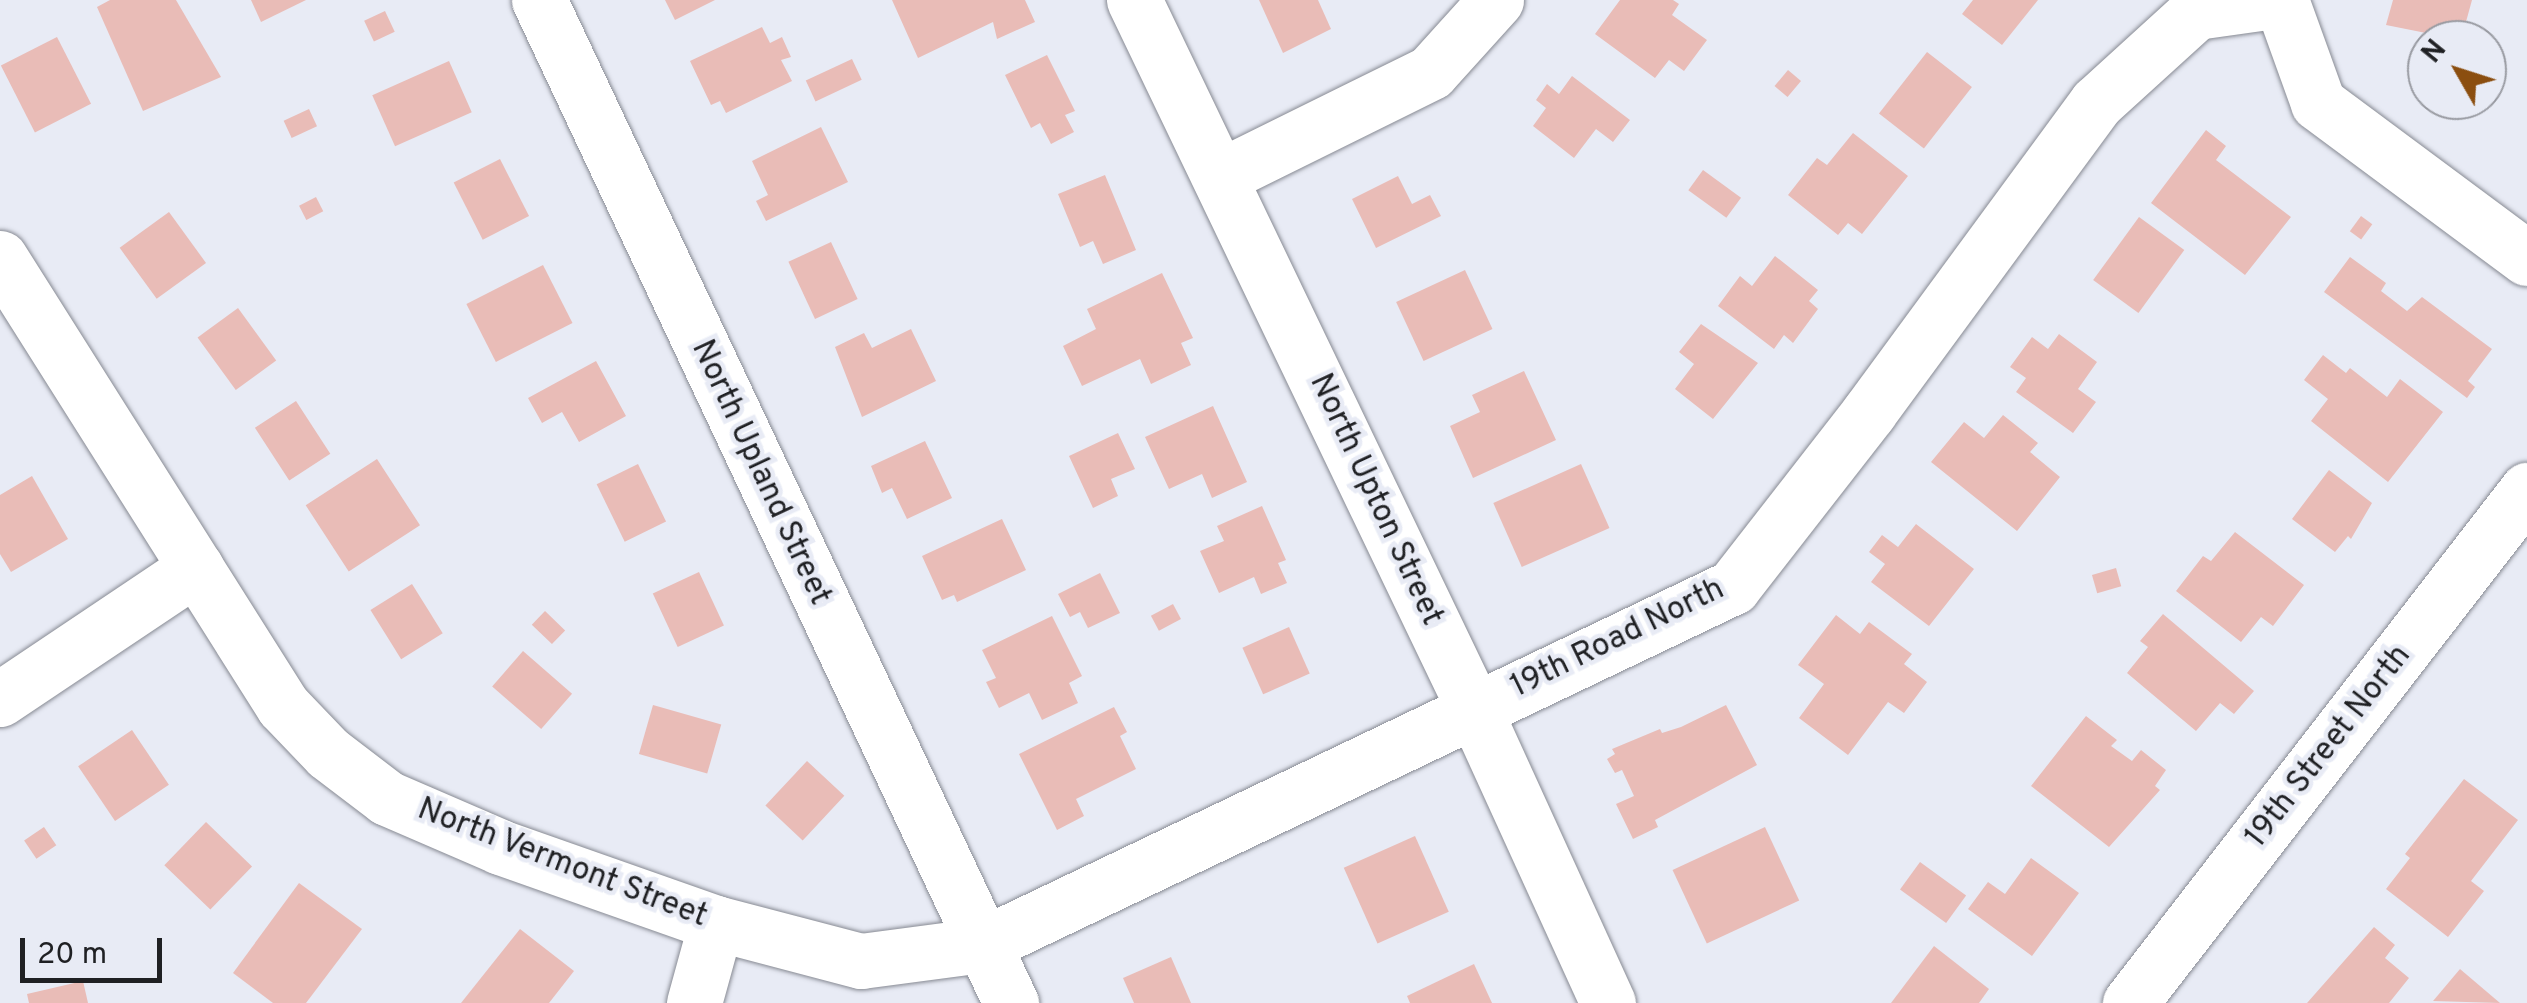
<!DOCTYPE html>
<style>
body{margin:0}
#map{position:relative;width:2527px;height:1003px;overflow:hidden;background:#e8ebf5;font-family:Overpass,sans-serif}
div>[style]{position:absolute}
.building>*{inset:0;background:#e9bcb7;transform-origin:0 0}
.roads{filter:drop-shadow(0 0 2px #878a93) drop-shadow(0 0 2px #878a93)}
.minor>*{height:55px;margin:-27.5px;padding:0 27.5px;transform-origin:27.5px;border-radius:27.5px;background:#fff}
span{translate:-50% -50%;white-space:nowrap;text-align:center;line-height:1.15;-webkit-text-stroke:9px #e8ebf5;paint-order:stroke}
.street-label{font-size:32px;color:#1f2023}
.north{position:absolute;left:2407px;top:20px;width:100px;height:100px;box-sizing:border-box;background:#e8ebf5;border:2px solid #989aa1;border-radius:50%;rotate:309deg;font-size:28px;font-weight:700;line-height:40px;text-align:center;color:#1f2023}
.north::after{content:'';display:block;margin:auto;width:35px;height:45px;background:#8b4e0f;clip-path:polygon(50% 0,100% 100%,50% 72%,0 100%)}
.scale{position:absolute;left:20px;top:938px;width:142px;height:45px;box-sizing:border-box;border:5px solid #1f2023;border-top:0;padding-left:12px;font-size:30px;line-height:35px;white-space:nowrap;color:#1f2023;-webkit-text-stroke:8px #e8ebf5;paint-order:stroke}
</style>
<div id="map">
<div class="building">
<i style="clip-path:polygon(110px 0,176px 0,221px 77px,143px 111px,97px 7px)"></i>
<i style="clip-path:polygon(251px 0,306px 0,261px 22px)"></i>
<i style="clip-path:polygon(665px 0,715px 0,675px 20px)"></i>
<i style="clip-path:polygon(892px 0,1025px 0,1035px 22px,997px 39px,993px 22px,918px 58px)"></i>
<i style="clip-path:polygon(1259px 0,1318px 0,1331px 29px,1283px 53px)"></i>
<i style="clip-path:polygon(1620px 0,1673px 0,1679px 4px,1672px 15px,1707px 40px,1684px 71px,1669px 60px,1655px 78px,1595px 34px)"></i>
<i style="clip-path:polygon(1973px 0,2038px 0,2002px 45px,1962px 14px)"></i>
<i style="clip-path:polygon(2393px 0,2472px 0,2461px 40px,2386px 25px)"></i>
<i style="left:385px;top:11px;width:23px;height:23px;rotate:65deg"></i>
<i style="clip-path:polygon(762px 27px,770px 43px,782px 37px,791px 57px,781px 60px,792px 81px,726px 113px,720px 101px,711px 105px,690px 61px)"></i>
<i style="left:57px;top:37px;width:75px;height:63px;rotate:63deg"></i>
<i style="left:1927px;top:52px;width:57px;height:78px;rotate:38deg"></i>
<i style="clip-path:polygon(1047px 55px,1075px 111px,1065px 115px,1074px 132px,1051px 144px,1040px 123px,1031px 128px,1005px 75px)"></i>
<i style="left:852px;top:59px;width:23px;height:51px;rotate:65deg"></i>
<i style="left:449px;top:61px;width:56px;height:84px;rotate:66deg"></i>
<i style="left:1788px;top:70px;width:17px;height:21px;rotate:40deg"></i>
<i style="clip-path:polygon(1572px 76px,1630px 120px,1613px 142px,1596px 129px,1574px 158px,1533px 126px,1546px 108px,1536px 100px,1547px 84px,1559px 94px)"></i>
<i style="left:309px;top:109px;width:19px;height:28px;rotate:65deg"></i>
<i style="clip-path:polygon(821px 127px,848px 182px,766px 221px,756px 201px,768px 195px,752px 161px)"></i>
<i style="clip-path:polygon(2206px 130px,2226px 146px,2216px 160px,2291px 217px,2245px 275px,2151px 203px)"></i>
<i style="clip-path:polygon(1853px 133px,1908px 176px,1862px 234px,1848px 223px,1838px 235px,1788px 195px,1817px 158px,1827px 165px)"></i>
<i style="left:500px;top:159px;width:64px;height:52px;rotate:63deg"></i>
<i style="left:1703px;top:170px;width:47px;height:25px;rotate:36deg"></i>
<i style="clip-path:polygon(1105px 175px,1136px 250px,1103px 264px,1093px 241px,1080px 247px,1058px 194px)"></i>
<i style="clip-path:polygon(1398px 176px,1412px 204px,1430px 195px,1441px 216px,1376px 248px,1352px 199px)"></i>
<i style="left:316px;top:197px;width:16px;height:19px;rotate:63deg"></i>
<i style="left:169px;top:212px;width:63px;height:61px;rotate:54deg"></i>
<i style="left:2361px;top:216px;width:14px;height:19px;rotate:36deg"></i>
<i style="left:2139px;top:217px;width:56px;height:78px;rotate:36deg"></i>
<i style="left:831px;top:242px;width:63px;height:47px;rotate:65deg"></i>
<i style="clip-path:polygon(1775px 256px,1818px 290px,1809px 301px,1818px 309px,1793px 343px,1784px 335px,1774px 349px,1718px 306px,1740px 276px,1752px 286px)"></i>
<i style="clip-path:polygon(2350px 257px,2386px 283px,2381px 291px,2407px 311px,2422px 297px,2492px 349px,2468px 381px,2475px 387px,2467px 398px,2324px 292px)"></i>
<i style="left:543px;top:265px;width:65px;height:86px;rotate:63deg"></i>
<i style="left:1465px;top:270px;width:65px;height:76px;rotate:65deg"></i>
<i style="clip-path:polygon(1162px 273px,1193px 338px,1181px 343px,1191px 365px,1151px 384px,1140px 359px,1082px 386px,1063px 346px,1096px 329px,1087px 309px)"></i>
<i style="left:238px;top:308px;width:65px;height:50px;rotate:54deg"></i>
<i style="clip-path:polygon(1701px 324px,1758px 363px,1713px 419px,1675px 389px,1694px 364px,1679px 352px)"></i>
<i style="clip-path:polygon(911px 329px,936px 381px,862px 417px,835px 347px,864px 333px,872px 348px)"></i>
<i style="clip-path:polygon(2059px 334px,2097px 362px,2078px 389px,2096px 402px,2073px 433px,2016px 392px,2026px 378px,2010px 367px,2032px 337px,2048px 349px)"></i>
<i style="clip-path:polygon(2323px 355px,2346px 373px,2350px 368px,2387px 397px,2400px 379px,2443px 412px,2388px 482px,2311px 421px,2328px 399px,2304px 380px)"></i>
<i style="clip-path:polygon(596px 361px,626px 416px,579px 442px,562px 412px,542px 423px,528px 398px)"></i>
<i style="clip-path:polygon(1524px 371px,1556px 440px,1473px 478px,1450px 426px,1480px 412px,1472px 395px)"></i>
<i style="left:296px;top:401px;width:63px;height:49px;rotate:57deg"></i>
<i style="clip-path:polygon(1213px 406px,1247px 482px,1212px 498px,1202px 474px,1169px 489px,1145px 437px)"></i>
<i style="clip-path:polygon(2003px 415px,2038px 443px,2030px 452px,2060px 477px,2017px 531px,1931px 462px,1964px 422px,1984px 438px)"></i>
<i style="clip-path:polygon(1118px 433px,1135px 469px,1111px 479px,1118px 496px,1093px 508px,1069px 456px)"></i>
<i style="clip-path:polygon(925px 441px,952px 498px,907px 519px,892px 488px,882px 493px,871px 466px)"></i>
<i style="left:377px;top:459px;width:79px;height:85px;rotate:57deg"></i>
<i style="left:638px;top:464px;width:64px;height:46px;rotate:64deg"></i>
<i style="left:1581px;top:464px;width:70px;height:96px;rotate:66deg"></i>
<i style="clip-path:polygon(2329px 470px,2372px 503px,2351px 539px,2348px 536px,2335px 552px,2292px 519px)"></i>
<i style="clip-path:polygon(32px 476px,68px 539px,11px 572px,0 554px,0 495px)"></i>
<i style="clip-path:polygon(1262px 506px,1286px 560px,1278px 563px,1287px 583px,1261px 594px,1254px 577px,1219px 593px,1200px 551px,1224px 541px,1217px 526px)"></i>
<i style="clip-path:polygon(1002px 519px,1026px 570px,957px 602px,954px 595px,942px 600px,922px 556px)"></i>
<i style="clip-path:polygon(1916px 524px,1974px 569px,1929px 626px,1871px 582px,1885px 564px,1869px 552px,1882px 535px,1898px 547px)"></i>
<i style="clip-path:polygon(2235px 532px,2304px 585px,2273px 626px,2261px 617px,2241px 642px,2176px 591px,2203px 556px,2211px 561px)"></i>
<i style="left:2116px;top:568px;width:19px;height:25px;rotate:74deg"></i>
<i style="left:699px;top:572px;width:59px;height:51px;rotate:65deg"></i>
<i style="clip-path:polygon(1100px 573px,1120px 613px,1088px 628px,1080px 612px,1070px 617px,1058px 594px)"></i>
<i style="left:412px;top:584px;width:58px;height:49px;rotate:58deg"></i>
<i style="left:1173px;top:604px;width:17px;height:25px;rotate:62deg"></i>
<i style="left:545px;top:611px;width:28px;height:19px;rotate:44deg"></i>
<i style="clip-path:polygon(2163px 614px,2254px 691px,2234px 714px,2220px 703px,2196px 731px,2127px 673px,2148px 647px,2140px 641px)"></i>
<i style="clip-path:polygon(1836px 615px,1860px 634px,1869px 622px,1912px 654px,1904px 664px,1927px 682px,1904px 713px,1888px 702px,1848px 755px,1799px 718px,1824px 684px,1798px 665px)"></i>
<i style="clip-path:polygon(1052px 616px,1082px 676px,1069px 683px,1078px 703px,1042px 720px,1029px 693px,999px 708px,986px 682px,996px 678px,982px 650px)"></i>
<i style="left:1289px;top:627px;width:51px;height:51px;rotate:66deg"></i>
<i style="left:523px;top:651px;width:65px;height:47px;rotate:41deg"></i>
<i style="left:653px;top:705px;width:71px;height:51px;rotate:16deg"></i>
<i style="clip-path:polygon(1726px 705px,1757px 765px,1655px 820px,1658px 827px,1633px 839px,1616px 804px,1634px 796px,1622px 770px,1615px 773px,1607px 759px,1615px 754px,1612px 749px,1660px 729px,1662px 733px,1681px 727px)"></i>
<i style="clip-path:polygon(1114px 707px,1127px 732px,1120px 736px,1136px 769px,1076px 799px,1084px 816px,1057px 830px,1019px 754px)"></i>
<i style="clip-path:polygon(2086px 716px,2117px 740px,2111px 746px,2132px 761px,2141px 750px,2166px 770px,2155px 786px,2160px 790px,2109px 847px,2031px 786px)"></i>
<i style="left:132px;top:730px;width:66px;height:65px;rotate:56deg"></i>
<i style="left:807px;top:761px;width:51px;height:61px;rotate:43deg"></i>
<i style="clip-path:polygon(2464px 779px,2518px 820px,2471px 881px,2484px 891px,2448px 937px,2386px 889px,2410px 858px,2405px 854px)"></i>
<i style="left:206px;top:822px;width:64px;height:60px;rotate:44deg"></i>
<i style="left:44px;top:827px;width:22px;height:24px;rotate:56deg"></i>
<i style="left:1765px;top:827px;width:81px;height:102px;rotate:65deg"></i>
<i style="left:1415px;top:836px;width:83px;height:78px;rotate:66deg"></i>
<i style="clip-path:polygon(2031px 858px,2079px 893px,2032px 956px,1968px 909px,1988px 882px,2005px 894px)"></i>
<i style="left:1920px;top:862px;width:57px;height:34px;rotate:36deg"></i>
<i style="clip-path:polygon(299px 883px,362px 929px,306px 1003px,273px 1003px,233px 973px)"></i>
<i style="clip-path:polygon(2374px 927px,2395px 945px,2385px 958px,2409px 978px,2389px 1003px,2307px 1003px)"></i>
<i style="clip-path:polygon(520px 929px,574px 971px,549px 1003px,461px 1003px)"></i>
<i style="clip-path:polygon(1934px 946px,1989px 989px,1979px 1003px,1891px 1003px)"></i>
<i style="clip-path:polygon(1171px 957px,1191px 1003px,1134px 1003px,1123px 978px)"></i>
<i style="clip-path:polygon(1474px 964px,1492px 1003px,1410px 1003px,1407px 996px)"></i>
<i style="clip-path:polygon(2460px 969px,2500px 1003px,2433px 1001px)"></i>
<i style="clip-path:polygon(83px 981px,88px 1003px,29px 1003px,27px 994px)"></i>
</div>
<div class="roads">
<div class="minor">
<i style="left:539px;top:0;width:1109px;rotate:64.8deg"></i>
<i style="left:1134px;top:0;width:786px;rotate:64.38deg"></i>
<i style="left:1474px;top:709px;width:323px;rotate:65.5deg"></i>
<i style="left:2281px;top:0;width:109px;rotate:70.2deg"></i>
<i style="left:2318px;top:103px;width:260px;rotate:36.6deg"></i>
<i style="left:1221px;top:176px;width:234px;rotate:-26.3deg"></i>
<i style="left:1431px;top:72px;width:97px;rotate:-47.9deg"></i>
<i style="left:0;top:258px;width:530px;rotate:57.72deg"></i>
<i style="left:283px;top:706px;width:65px;rotate:46.2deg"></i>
<i style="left:328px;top:753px;width:74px;rotate:37.3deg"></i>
<i style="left:387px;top:798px;width:123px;rotate:23.4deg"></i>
<i style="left:500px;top:847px;width:229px;rotate:19.4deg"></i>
<i style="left:716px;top:923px;width:150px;rotate:14.7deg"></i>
<i style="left:861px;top:961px;width:122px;rotate:-7.5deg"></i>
<i style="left:982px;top:945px;width:832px;rotate:-25.49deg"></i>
<i style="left:1733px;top:587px;width:222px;rotate:-52.1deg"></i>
<i style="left:1869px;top:412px;width:383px;rotate:-53.7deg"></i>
<i style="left:2096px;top:103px;width:135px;rotate:-42.3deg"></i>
<i style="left:2196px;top:12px;width:86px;rotate:-8deg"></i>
<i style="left:0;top:699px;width:236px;rotate:-33.8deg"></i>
<i style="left:694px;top:1003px;width:83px;rotate:-74.6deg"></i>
<i style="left:2130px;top:1003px;width:649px;rotate:-52.26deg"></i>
</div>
</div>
<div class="street-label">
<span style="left:760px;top:473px;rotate:65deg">North Upland Street</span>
<span style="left:1375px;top:500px;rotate:65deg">North Upton Street</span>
<span style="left:1618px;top:639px;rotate:-26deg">19th Road North</span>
<span style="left:2329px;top:747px;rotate:-52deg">19th Street North</span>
<span style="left:562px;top:864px;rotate:21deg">North Vermont Street</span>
</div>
<div class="north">N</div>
<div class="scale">20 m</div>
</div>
